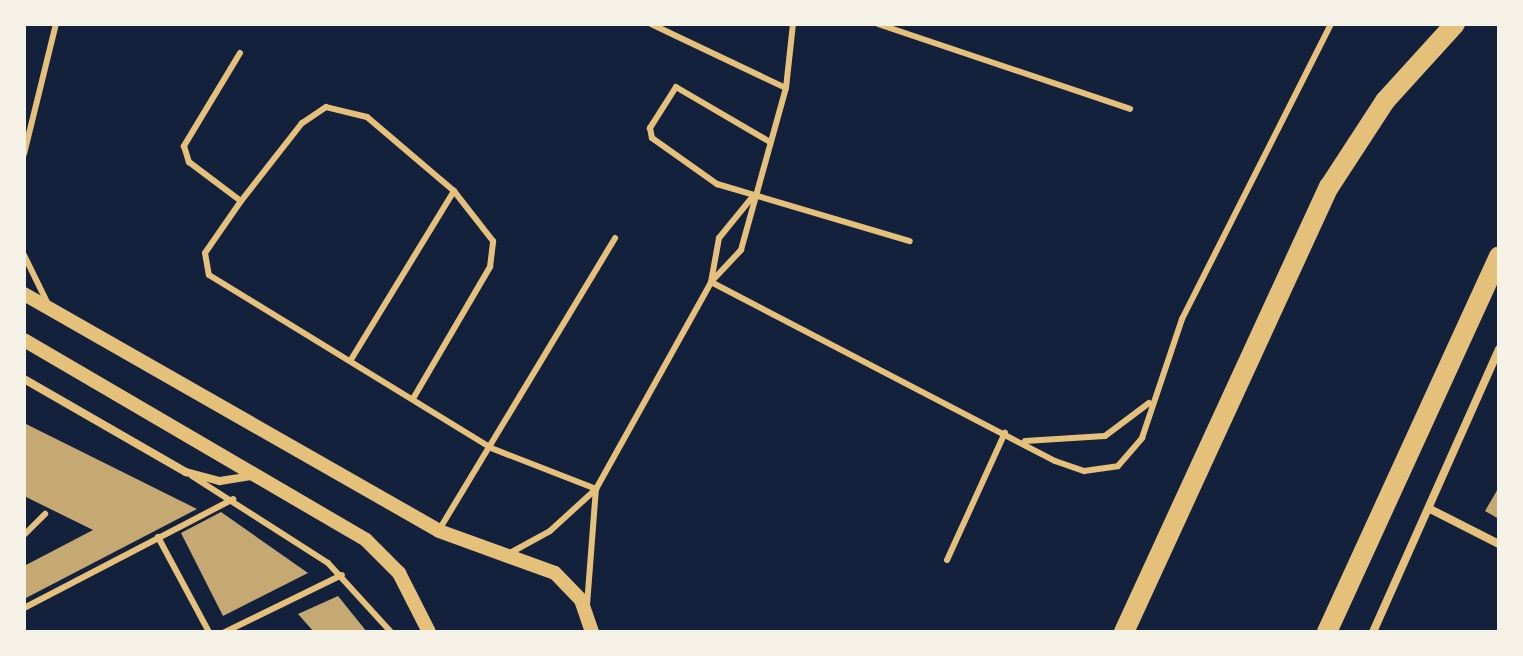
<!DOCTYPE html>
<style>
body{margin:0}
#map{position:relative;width:1523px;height:656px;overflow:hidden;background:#14213d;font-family:"Noto Sans",sans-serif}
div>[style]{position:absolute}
.building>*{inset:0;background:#c6a872}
.service>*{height:6px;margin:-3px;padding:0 3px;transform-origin:3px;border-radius:3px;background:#e5c07b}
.minor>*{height:8px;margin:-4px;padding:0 4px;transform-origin:4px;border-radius:4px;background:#e5c07b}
.tertiary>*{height:14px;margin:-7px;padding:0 7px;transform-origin:7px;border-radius:7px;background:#e5c07b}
.primary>*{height:20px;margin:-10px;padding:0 10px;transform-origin:10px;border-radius:10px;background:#e5c07b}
span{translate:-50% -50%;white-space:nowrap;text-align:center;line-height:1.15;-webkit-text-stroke:6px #f6f1e7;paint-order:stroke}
.frame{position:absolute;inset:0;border:26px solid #f6f1e7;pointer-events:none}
</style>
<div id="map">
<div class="building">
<i style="clip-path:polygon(24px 423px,197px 509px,24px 599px,24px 566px,93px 530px,24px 496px)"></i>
<i style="clip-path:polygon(1499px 487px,1499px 519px,1485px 511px)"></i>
<i style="clip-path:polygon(221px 512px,308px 573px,223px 616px,181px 533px)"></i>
<i style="clip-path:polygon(338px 596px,367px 632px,314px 632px,298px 614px)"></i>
</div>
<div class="service">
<i style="left:651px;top:24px;width:149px;rotate:25.4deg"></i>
<i style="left:878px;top:24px;width:266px;rotate:18.6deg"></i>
<i style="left:240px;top:53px;width:109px;rotate:121.1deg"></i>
<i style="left:184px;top:146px;width:17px;rotate:73deg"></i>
<i style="left:189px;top:162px;width:65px;rotate:36.9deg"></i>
<i style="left:770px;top:142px;width:109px;rotate:-149.7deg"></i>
<i style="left:676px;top:87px;width:49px;rotate:122.4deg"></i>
<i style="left:650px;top:128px;width:10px;rotate:79deg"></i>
<i style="left:652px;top:138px;width:80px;rotate:35.3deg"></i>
<i style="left:717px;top:184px;width:201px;rotate:16.5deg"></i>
<i style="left:24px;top:154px;width:134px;rotate:-76.2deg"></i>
<i style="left:24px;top:255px;width:52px;rotate:63.9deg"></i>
<i style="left:711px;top:282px;width:388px;rotate:27.5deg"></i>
<i style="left:1055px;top:461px;width:31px;rotate:19deg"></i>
<i style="left:1084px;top:471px;width:34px;rotate:-8deg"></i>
<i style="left:1118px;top:466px;width:37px;rotate:-49deg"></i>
<i style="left:1142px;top:438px;width:126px;rotate:-71.4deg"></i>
<i style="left:1182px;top:319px;width:330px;rotate:-63.2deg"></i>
<i style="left:711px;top:282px;width:45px;rotate:-79.7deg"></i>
<i style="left:719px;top:238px;width:55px;rotate:-50.9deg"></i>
<i style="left:352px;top:358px;width:196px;rotate:-58.6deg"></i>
<i style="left:414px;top:397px;width:151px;rotate:-59.7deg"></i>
<i style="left:490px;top:267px;width:26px;rotate:-83deg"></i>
<i style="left:493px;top:241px;width:63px;rotate:-128deg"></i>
<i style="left:454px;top:191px;width:114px;rotate:-139.6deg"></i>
<i style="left:367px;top:117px;width:42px;rotate:-166.3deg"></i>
<i style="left:326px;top:107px;width:29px;rotate:146deg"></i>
<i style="left:302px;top:123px;width:99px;rotate:128deg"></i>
<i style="left:241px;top:201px;width:63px;rotate:124.7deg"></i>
<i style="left:205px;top:253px;width:22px;rotate:80deg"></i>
<i style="left:209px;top:275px;width:331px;rotate:31.5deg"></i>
<i style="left:491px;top:448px;width:113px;rotate:21.3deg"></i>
<i style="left:1025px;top:441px;width:80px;rotate:-3.6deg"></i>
<i style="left:1105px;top:436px;width:55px;rotate:-36.9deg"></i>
<i style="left:192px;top:476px;width:161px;rotate:32.6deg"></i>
<i style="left:328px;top:563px;width:93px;rotate:47.6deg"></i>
<i style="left:439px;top:530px;width:341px;rotate:-58.9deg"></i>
<i style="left:24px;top:535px;width:30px;rotate:-45deg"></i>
<i style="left:158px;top:537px;width:108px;rotate:61.8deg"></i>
<i style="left:510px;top:553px;width:46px;rotate:-28.8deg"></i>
<i style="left:550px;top:531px;width:62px;rotate:-42.4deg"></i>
<i style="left:596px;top:489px;width:237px;rotate:-60.9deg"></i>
<i style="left:711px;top:282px;width:44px;rotate:-46.8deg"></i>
<i style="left:741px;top:250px;width:168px;rotate:-74.5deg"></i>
<i style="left:786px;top:88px;width:64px;rotate:-83.8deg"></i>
<i style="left:947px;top:560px;width:140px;rotate:-65.5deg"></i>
<i style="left:587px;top:605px;width:116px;rotate:-85.6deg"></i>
<i style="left:24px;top:608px;width:236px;rotate:-27.5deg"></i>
<i style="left:225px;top:632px;width:130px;rotate:-26deg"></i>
</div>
<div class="minor">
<i style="left:24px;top:379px;width:187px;rotate:29.9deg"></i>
<i style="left:186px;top:472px;width:35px;rotate:15deg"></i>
<i style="left:220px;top:481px;width:36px;rotate:-9deg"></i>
<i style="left:1430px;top:509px;width:77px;rotate:26.9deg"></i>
<i style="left:1373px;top:632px;width:310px;rotate:-66deg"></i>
</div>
<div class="tertiary">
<i style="left:24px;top:294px;width:478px;rotate:29.7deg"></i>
<i style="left:439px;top:531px;width:123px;rotate:19.9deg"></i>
<i style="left:555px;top:573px;width:37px;rotate:46deg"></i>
<i style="left:581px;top:600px;width:34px;rotate:71deg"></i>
<i style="left:24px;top:340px;width:396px;rotate:30.3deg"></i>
<i style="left:366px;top:540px;width:47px;rotate:45deg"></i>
<i style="left:399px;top:573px;width:66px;rotate:63deg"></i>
</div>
<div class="primary">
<i style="left:1124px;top:632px;width:490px;rotate:-65.3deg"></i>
<i style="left:1329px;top:187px;width:103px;rotate:-56.9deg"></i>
<i style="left:1385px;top:101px;width:104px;rotate:-47.7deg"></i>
<i style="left:1327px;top:632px;width:413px;rotate:-65.4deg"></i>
</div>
<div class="frame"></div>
</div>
